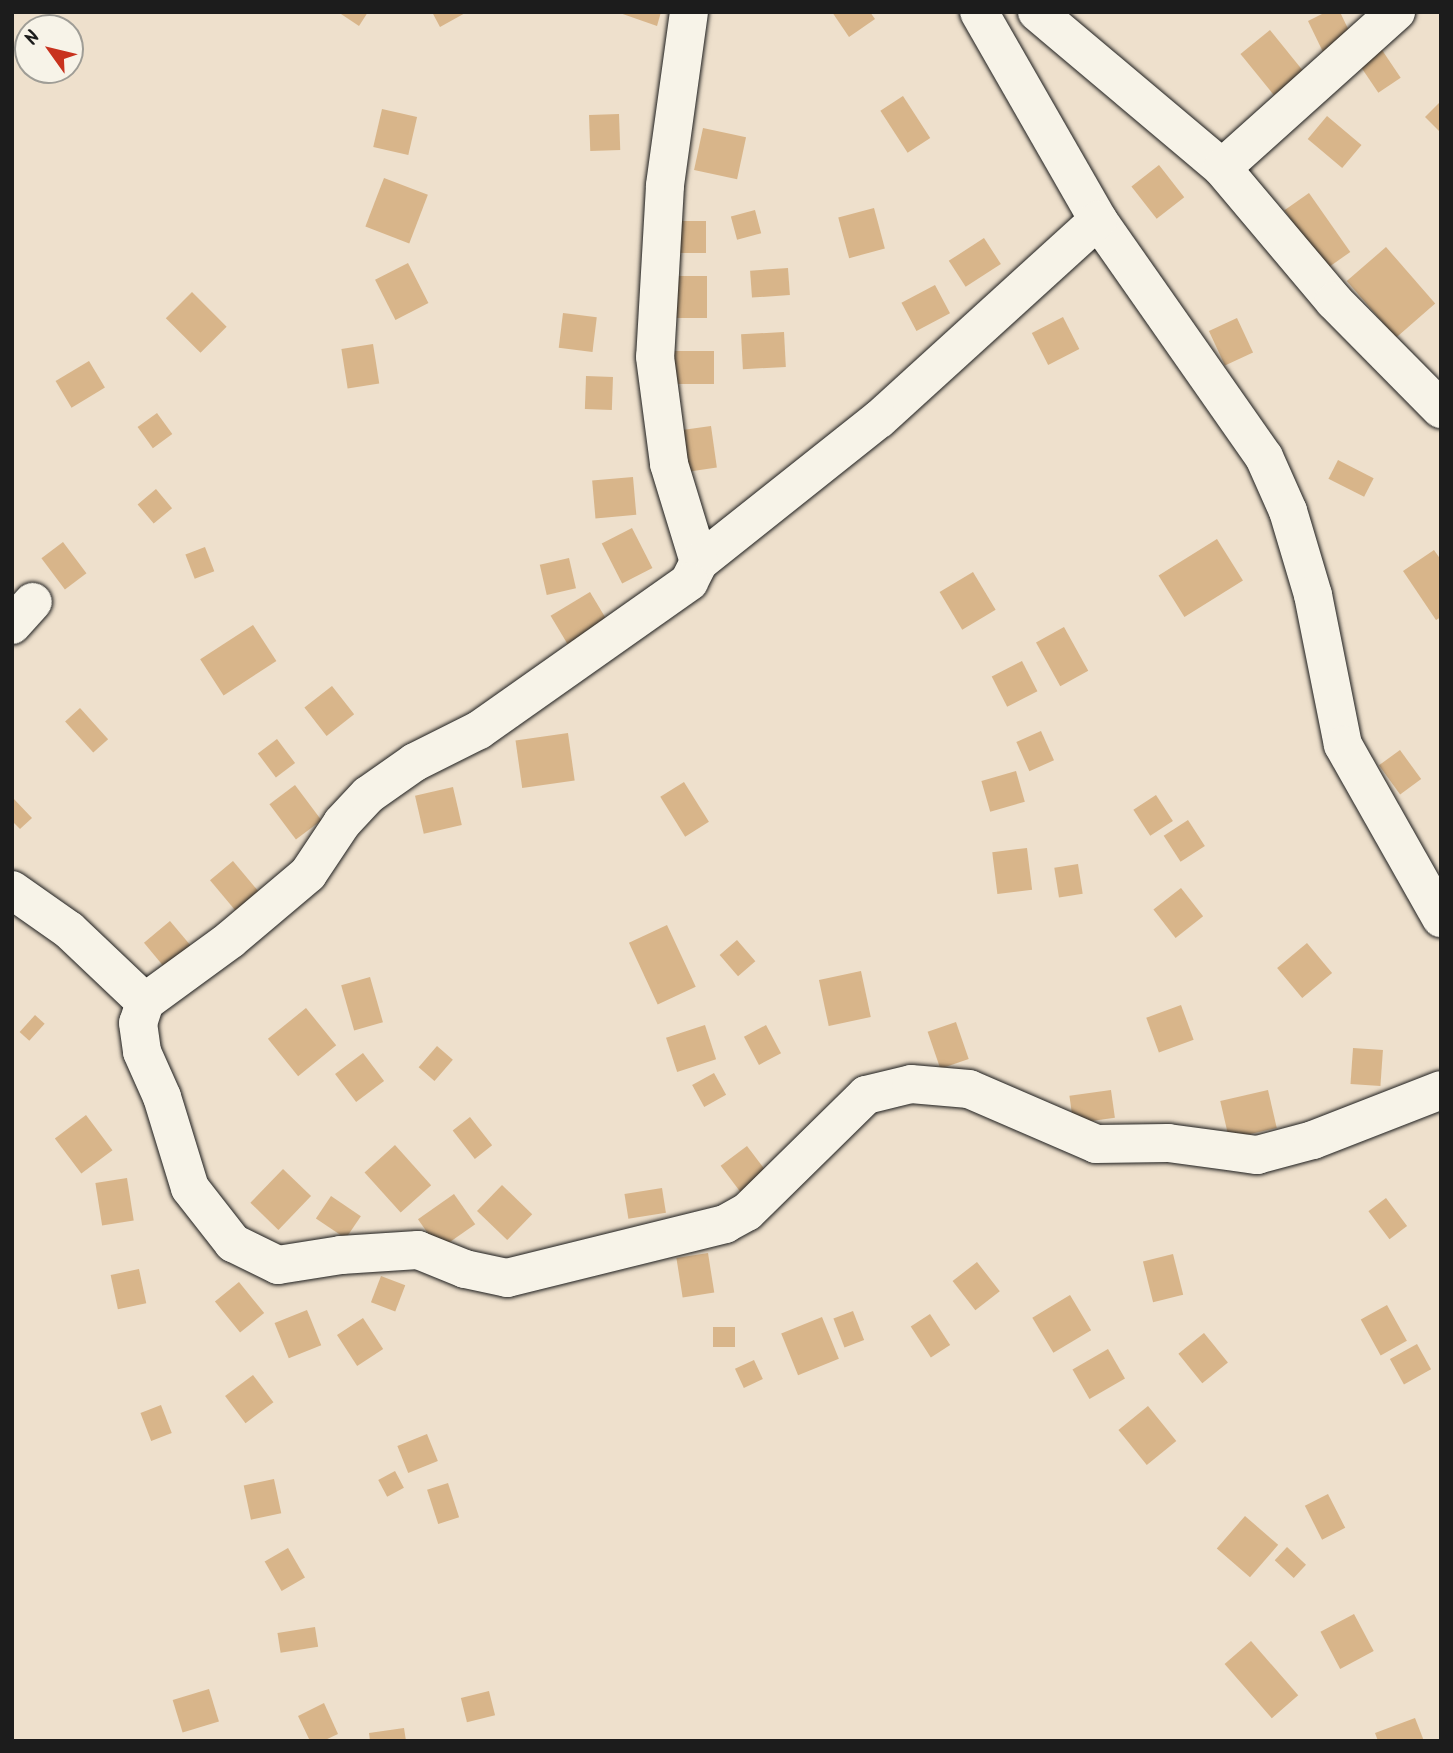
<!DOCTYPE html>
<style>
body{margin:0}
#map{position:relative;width:1453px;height:1753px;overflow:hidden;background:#eee0cc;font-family:Kalam,sans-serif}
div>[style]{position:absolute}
.building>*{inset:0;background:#d8b58a;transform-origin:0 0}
.roads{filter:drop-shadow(0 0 2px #1c1c1c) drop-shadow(0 0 2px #1c1c1c)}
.minor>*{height:38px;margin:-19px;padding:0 19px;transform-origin:19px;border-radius:19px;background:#f7f3e8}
span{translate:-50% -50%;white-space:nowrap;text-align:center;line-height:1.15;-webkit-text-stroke:7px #f7f3e8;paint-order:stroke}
.frame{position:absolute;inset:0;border:14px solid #1c1c1c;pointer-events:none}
.north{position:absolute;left:14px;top:14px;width:70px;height:70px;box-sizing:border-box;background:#f7f3e8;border:2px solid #9f9d96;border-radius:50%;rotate:304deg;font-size:19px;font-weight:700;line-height:28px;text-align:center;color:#1c1c1c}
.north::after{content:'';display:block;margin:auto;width:24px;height:32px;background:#c8321e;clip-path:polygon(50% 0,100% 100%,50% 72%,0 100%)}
</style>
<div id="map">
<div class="building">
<i style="clip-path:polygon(338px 12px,368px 12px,359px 26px)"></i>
<i style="clip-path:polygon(432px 12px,467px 12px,440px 27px)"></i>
<i style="clip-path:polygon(617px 12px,661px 12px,657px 26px)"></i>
<i style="clip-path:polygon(832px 12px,870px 12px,875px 19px,849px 37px)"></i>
<i style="clip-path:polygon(1326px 12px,1340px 12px,1352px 37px,1323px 52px,1308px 21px)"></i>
<i style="left:1270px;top:30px;width:53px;height:38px;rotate:51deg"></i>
<i style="left:1380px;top:47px;width:37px;height:27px;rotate:56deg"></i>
<i style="left:903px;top:96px;width:50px;height:27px;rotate:57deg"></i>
<i style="clip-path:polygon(1441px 101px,1441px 133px,1425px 117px)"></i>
<i style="left:382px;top:109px;width:36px;height:39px;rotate:13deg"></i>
<i style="left:619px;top:114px;width:36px;height:30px;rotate:88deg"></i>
<i style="left:1327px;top:116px;width:45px;height:30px;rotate:40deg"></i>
<i style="left:703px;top:128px;width:44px;height:43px;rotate:12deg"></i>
<i style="left:1159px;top:165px;width:41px;height:35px;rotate:52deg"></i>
<i style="left:384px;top:178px;width:47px;height:52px;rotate:21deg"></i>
<i style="left:1309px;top:193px;width:72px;height:30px;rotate:55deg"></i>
<i style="left:874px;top:208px;width:42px;height:37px;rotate:75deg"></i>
<i style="left:755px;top:210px;width:24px;height:25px;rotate:75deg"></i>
<i style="left:675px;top:221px;width:31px;height:32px"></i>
<i style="left:984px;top:238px;width:31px;height:42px;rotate:57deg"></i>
<i style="left:1386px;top:247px;width:75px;height:52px;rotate:49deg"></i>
<i style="left:408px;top:263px;width:45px;height:37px;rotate:63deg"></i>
<i style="left:788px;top:268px;width:27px;height:38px;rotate:86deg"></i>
<i style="left:672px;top:276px;width:35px;height:42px"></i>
<i style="left:935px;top:285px;width:32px;height:38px;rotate:62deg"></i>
<i style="left:192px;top:292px;width:49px;height:37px;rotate:45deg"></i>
<i style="left:563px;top:313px;width:34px;height:35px;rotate:7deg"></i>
<i style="left:1063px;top:317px;width:36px;height:35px;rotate:63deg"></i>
<i style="left:1237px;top:318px;width:38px;height:31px;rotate:65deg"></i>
<i style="left:784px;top:332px;width:35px;height:43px;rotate:87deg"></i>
<i style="left:373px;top:344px;width:40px;height:32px;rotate:81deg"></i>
<i style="left:714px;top:351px;width:33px;height:46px;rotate:90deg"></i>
<i style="left:89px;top:361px;width:31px;height:39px;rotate:59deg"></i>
<i style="left:586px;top:376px;width:27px;height:33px;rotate:2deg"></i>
<i style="left:157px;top:413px;width:26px;height:24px;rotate:54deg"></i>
<i style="left:711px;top:426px;width:42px;height:29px;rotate:82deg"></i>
<i style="left:1338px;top:460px;width:40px;height:21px;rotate:27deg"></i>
<i style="left:633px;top:477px;width:38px;height:41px;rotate:85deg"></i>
<i style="left:156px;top:489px;width:25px;height:24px;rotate:50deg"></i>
<i style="left:632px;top:528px;width:45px;height:34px;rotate:63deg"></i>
<i style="left:1217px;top:539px;width:49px;height:69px;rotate:58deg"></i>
<i style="left:63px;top:542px;width:39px;height:27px;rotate:53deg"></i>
<i style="left:205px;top:547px;width:26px;height:21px;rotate:69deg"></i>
<i style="clip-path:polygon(1434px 550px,1441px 560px,1441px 617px,1436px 620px,1403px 571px)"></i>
<i style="left:569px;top:558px;width:31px;height:30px;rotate:77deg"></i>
<i style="left:973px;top:572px;width:44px;height:39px;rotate:59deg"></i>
<i style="left:590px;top:592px;width:44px;height:46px;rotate:59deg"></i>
<i style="left:253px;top:625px;width:43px;height:63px;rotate:57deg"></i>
<i style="left:1064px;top:627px;width:50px;height:32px;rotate:61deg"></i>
<i style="left:1022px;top:661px;width:34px;height:34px;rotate:63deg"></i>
<i style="left:332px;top:686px;width:36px;height:35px;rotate:52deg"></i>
<i style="left:80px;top:708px;width:42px;height:20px;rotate:48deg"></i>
<i style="left:1041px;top:731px;width:32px;height:27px;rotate:66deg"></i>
<i style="left:568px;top:733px;width:48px;height:53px;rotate:82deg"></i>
<i style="left:277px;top:739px;width:30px;height:24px;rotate:53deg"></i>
<i style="left:1400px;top:750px;width:36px;height:26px;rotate:54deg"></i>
<i style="left:1016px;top:771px;width:32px;height:36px;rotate:74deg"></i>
<i style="left:684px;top:782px;width:47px;height:28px;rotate:58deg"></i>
<i style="left:295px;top:785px;width:44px;height:32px;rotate:53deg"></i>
<i style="left:453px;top:787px;width:39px;height:39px;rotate:77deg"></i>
<i style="left:1156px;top:795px;width:31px;height:27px;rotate:57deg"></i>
<i style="clip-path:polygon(12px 797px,32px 818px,20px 829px,12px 821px)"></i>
<i style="left:1188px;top:820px;width:31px;height:29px;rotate:57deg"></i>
<i style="left:1027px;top:848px;width:42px;height:35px;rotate:83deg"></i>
<i style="left:233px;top:861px;width:45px;height:30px;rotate:50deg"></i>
<i style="left:1078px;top:864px;width:30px;height:24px;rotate:81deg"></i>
<i style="left:1181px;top:888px;width:36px;height:35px;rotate:52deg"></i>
<i style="left:170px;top:921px;width:35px;height:34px;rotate:50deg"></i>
<i style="left:667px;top:925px;width:68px;height:42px;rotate:65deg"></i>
<i style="left:737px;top:940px;width:28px;height:23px;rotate:49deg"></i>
<i style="left:1307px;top:943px;width:39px;height:39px;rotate:50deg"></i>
<i style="left:861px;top:971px;width:47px;height:43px;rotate:78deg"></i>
<i style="left:370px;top:977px;width:47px;height:30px;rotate:74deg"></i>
<i style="left:1181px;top:1005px;width:37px;height:37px;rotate:70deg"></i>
<i style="left:306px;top:1008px;width:48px;height:49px;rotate:51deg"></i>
<i style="left:35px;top:1015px;width:13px;height:23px;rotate:42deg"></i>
<i style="left:956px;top:1022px;width:39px;height:30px;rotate:71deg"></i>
<i style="left:705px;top:1025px;width:36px;height:41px;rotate:72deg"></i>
<i style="left:766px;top:1025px;width:32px;height:25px;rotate:62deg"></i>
<i style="left:437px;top:1046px;width:21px;height:28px;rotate:41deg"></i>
<i style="left:1353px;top:1048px;width:30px;height:36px;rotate:4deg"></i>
<i style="left:363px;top:1053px;width:35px;height:35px;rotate:53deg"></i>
<i style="left:714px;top:1073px;width:25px;height:25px;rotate:61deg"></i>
<i style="left:1111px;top:1090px;width:28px;height:42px;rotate:82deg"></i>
<i style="left:1268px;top:1090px;width:39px;height:49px;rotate:77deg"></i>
<i style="left:86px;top:1115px;width:44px;height:39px;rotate:53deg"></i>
<i style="left:470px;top:1117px;width:36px;height:22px;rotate:52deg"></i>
<i style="left:395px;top:1145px;width:54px;height:41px;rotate:48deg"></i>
<i style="left:747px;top:1146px;width:39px;height:33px;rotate:53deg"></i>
<i style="left:283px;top:1169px;width:39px;height:47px;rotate:44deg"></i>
<i style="left:127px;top:1178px;width:43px;height:32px;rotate:81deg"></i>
<i style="left:502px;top:1185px;width:42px;height:36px;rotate:44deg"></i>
<i style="left:662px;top:1188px;width:25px;height:38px;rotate:81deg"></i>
<i style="left:454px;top:1194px;width:37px;height:44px;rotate:55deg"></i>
<i style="left:331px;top:1196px;width:36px;height:27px;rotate:34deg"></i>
<i style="left:1386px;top:1198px;width:35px;height:22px;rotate:53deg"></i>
<i style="left:708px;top:1253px;width:40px;height:32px;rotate:81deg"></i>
<i style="left:1173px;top:1254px;width:42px;height:31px;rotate:76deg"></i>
<i style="left:977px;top:1262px;width:37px;height:31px;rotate:52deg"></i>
<i style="left:139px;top:1269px;width:35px;height:29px;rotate:78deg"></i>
<i style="left:381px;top:1276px;width:26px;height:28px;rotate:21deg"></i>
<i style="left:239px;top:1282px;width:40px;height:31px;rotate:51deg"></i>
<i style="left:1070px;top:1295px;width:41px;height:44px;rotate:59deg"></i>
<i style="left:1387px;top:1305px;width:41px;height:30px;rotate:61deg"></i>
<i style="left:307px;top:1310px;width:38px;height:35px;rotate:68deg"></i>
<i style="left:853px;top:1311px;width:31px;height:21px;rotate:69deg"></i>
<i style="left:930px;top:1314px;width:37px;height:23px;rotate:57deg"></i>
<i style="left:822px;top:1317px;width:45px;height:44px;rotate:68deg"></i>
<i style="left:363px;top:1318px;width:37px;height:31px;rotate:57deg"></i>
<i style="left:713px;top:1327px;width:22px;height:20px"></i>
<i style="left:1204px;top:1333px;width:38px;height:33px;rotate:51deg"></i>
<i style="left:1417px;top:1344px;width:29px;height:31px;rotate:61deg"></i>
<i style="left:1108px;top:1349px;width:34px;height:41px;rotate:60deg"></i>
<i style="left:754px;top:1360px;width:21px;height:21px;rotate:65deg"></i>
<i style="left:253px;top:1375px;width:34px;height:35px;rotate:53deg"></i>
<i style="left:161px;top:1405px;width:30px;height:22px;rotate:69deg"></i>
<i style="left:1148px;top:1406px;width:45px;height:38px;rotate:51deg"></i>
<i style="left:427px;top:1434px;width:29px;height:32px;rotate:68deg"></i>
<i style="left:395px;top:1471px;width:19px;height:19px;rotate:62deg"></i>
<i style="left:274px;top:1479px;width:35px;height:31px;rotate:78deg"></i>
<i style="left:448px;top:1483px;width:36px;height:22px;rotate:72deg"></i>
<i style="left:1328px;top:1494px;width:38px;height:26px;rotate:63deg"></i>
<i style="left:1245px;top:1516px;width:44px;height:43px;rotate:41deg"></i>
<i style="left:1287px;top:1547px;width:26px;height:18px;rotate:43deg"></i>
<i style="left:288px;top:1548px;width:34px;height:27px;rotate:60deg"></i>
<i style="left:1354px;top:1614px;width:42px;height:38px;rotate:62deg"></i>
<i style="left:315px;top:1627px;width:20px;height:38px;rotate:81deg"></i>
<i style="left:1251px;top:1641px;width:72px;height:35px;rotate:49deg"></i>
<i style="left:209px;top:1689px;width:34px;height:38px;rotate:73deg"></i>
<i style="left:489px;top:1691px;width:25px;height:29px;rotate:76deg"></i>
<i style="clip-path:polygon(324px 1703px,338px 1734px,323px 1741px,310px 1741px,298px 1716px)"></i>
<i style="clip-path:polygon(1415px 1718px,1424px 1741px,1378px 1741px,1375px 1733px)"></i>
<i style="clip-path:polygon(404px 1728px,406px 1741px,370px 1741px,369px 1733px)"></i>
</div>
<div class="roads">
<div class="minor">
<i style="left:689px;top:12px;width:176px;rotate:97.9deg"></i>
<i style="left:665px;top:186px;width:171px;rotate:93.3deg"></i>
<i style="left:655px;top:357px;width:108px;rotate:82.5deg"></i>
<i style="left:669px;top:464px;width:102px;rotate:73deg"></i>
<i style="left:979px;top:12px;width:240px;rotate:60.2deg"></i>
<i style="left:1098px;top:220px;width:289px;rotate:55deg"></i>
<i style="left:1264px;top:457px;width:59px;rotate:66deg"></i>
<i style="left:1288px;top:511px;width:88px;rotate:73.4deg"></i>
<i style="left:1313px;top:595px;width:153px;rotate:78.7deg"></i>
<i style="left:1343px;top:745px;width:199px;rotate:60.5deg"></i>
<i style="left:1037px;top:12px;width:242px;rotate:40.1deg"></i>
<i style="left:1222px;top:168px;width:174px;rotate:49.9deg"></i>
<i style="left:1334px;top:301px;width:152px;rotate:45.3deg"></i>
<i style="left:1222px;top:168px;width:234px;rotate:-41.9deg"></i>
<i style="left:1098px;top:220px;width:296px;rotate:137.7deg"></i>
<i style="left:879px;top:419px;width:230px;rotate:141.5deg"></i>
<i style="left:699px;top:562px;width:22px;rotate:117deg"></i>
<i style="left:689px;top:582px;width:257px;rotate:144.8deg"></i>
<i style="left:479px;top:730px;width:72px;rotate:153.4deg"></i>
<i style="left:415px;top:762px;width:57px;rotate:144.9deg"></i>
<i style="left:368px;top:795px;width:38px;rotate:133deg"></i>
<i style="left:342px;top:823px;width:61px;rotate:123.7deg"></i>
<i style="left:308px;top:874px;width:102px;rotate:139.8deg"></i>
<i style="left:230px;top:940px;width:105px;rotate:143.9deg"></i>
<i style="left:145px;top:1002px;width:22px;rotate:108deg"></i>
<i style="left:138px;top:1023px;width:29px;rotate:82deg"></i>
<i style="left:142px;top:1052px;width:49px;rotate:66deg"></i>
<i style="left:162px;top:1097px;width:95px;rotate:72.9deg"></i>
<i style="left:190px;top:1188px;width:70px;rotate:52deg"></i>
<i style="left:233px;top:1243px;width:50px;rotate:26.1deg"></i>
<i style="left:278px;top:1265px;width:64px;rotate:-9deg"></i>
<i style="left:341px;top:1255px;width:77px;rotate:-3.7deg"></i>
<i style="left:418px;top:1250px;width:51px;rotate:22deg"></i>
<i style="left:465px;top:1269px;width:43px;rotate:12.1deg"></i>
<i style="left:507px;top:1278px;width:225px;rotate:-13.9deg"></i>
<i style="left:725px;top:1224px;width:25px;rotate:-29deg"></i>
<i style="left:747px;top:1212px;width:167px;rotate:-44.5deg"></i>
<i style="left:866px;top:1095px;width:46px;rotate:-13.7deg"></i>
<i style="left:911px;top:1084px;width:58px;rotate:4.9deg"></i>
<i style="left:969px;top:1089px;width:138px;rotate:23.4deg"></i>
<i style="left:1096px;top:1144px;width:72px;rotate:-0.8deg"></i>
<i style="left:1168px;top:1143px;width:90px;rotate:7.7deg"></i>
<i style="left:1257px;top:1155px;width:58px;rotate:-15deg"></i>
<i style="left:1313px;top:1140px;width:137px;rotate:-21.3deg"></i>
<i style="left:12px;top:625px;width:31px;rotate:-48deg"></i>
<i style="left:12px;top:890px;width:70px;rotate:35.1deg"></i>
<i style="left:69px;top:930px;width:105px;rotate:43.5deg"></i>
</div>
</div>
<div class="frame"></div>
<div class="north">N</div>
</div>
